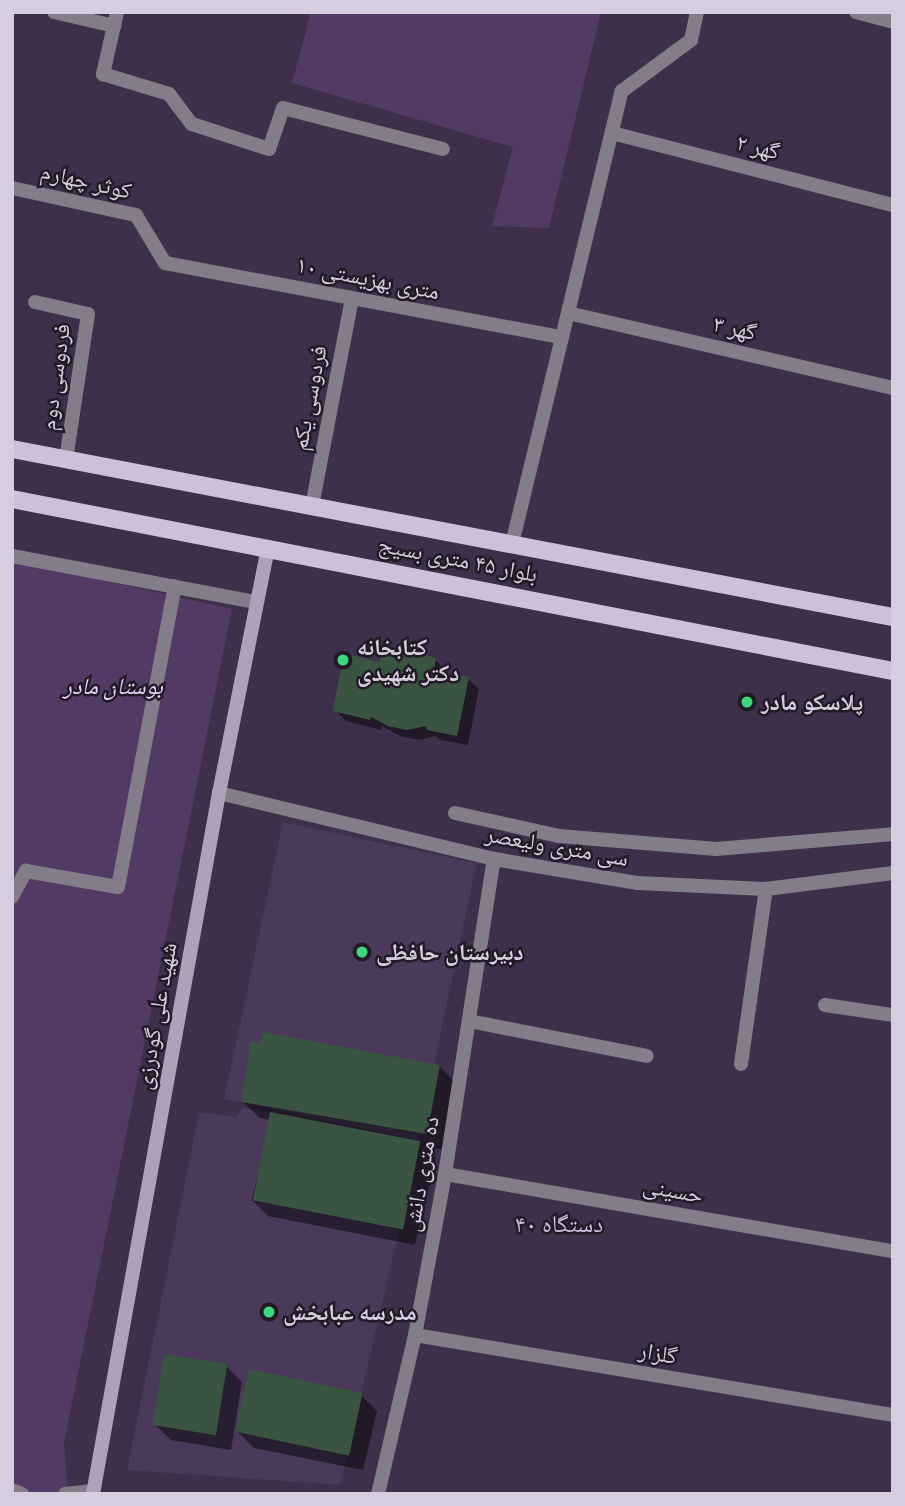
<!DOCTYPE html>
<meta charset="utf-8">
<style>
body{margin:0}
#map{position:relative;width:905px;height:1506px;overflow:hidden;background:#3e304a;font-family:Merriweather,"Noto Naskh Arabic",serif}
div>[style]{position:absolute}
.built>*{inset:0;background:#4a3958;transform-origin:0 0}
.green>*{inset:0;background:#513a63}
.shadow>*{inset:0;background:#0007}
.building>*{inset:0;background:#395541;transform-origin:0 0}
.lane>*{height:14px;margin:-7px;padding:0 7px;transform-origin:7px;border-radius:7px;background:#837c89}
.street>*{height:14px;margin:-7px;padding:0 7px;transform-origin:7px;border-radius:7px;background:#837c89}
.secondary>*{height:14px;margin:-7px;padding:0 7px;transform-origin:7px;border-radius:7px;background:#ada2b7}
.primary>*{height:18px;margin:-9px;padding:0 9px;transform-origin:9px;border-radius:9px;background:#cebfdb}
.dots>*{width:19px;height:19px;translate:-50% -50%;box-sizing:border-box;border:4px solid #221b27;border-radius:50%}
span{translate:-50% -50%;white-space:nowrap;text-align:center;line-height:1.15;-webkit-text-stroke:5px #221b27;paint-order:stroke}
.street-label{font-size:23px;color:#d6cdde}
.poi-label{font-size:23px;color:#d6cdde;font-weight:700}
.left{translate:0 -50%;text-align:left}
.park-label{font-size:23px;color:#e5d0f7;font-style:italic}
.neighbourhood-label{font-size:24px;color:#ccbbdb}
.frame{position:absolute;inset:0;border:14px solid #d6cdde;pointer-events:none}
</style>
<div id="map">
<div class="built">
<i style="left:283px;top:822px;width:198px;height:283px;rotate:12deg"></i>
<i style="clip-path:polygon(243px 1108px,420px 1140px,340px 1485px,127px 1470px,199px 1112px,236px 1117px)"></i>
</div>
<div class="green">
<i style="clip-path:polygon(311px 12px,601px 12px,549px 228px,492px 226px,513px 147px,292px 83px)"></i>
<i style="clip-path:polygon(12px 560px,232px 609px,64px 1443px,68px 1494px,12px 1494px)"></i>
</div>
<div class="shadow">
<i style="clip-path:polygon(435px 660px,446px 671px,445px 675px,468px 679px,479px 689px,468px 745px,440px 740px,436px 736px,419px 740px,400px 736px,382px 726px,381px 730px,346px 721px,335px 710px,380px 664px)"></i>
<i style="clip-path:polygon(439px 1066px,455px 1082px,443px 1150px,424px 1146px,436px 1158px,415px 1245px,268px 1216px,252px 1200px,270px 1120px,260px 1118px,243px 1102px)"></i>
<i style="clip-path:polygon(226px 1366px,242px 1382px,231px 1450px,171px 1440px,154px 1424px)"></i>
<i style="clip-path:polygon(361px 1395px,377px 1411px,363px 1470px,254px 1448px,238px 1432px)"></i>
</div>
<div class="building">
<i style="clip-path:polygon(384px 649px,411px 651px,436px 658px,434px 672px,469px 677px,457px 736px,427px 730px,426px 726px,407px 730px,388px 726px,371px 717px,370px 720px,333px 711px,344px 653px,379px 662px)"></i>
<i style="clip-path:polygon(263px 1032px,440px 1065px,427px 1134px,242px 1102px,250px 1042px,260px 1043px)"></i>
<i style="left:270px;top:1112px;width:153px;height:90px;rotate:11deg"></i>
<i style="left:164px;top:1354px;width:64px;height:72px;rotate:9deg"></i>
<i style="left:249px;top:1369px;width:116px;height:64px;rotate:12deg"></i>
</div>
<div class="lane">
<i style="left:12px;top:556px;width:248px;rotate:10.7deg"></i>
<i style="left:12px;top:897px;width:30px;rotate:-62deg"></i>
<i style="left:26px;top:871px;width:93px;rotate:9.9deg"></i>
<i style="left:118px;top:887px;width:306px;rotate:-79.3deg"></i>
<i style="left:12px;top:1490px;width:11px;rotate:22deg"></i>
<i style="left:65px;top:1494px;width:28px;rotate:-6deg"></i>
</div>
<div class="street">
<i style="left:54px;top:12px;width:62px;rotate:13.1deg"></i>
<i style="left:117px;top:12px;width:64px;rotate:102.7deg"></i>
<i style="left:103px;top:74px;width:69px;rotate:16.9deg"></i>
<i style="left:169px;top:94px;width:38px;rotate:53deg"></i>
<i style="left:192px;top:124px;width:81px;rotate:18deg"></i>
<i style="left:269px;top:149px;width:43px;rotate:-71.1deg"></i>
<i style="left:283px;top:108px;width:165px;rotate:14.4deg"></i>
<i style="left:856px;top:12px;width:38px;rotate:15deg"></i>
<i style="left:612px;top:133px;width:290px;rotate:14.4deg"></i>
<i style="left:12px;top:188px;width:127px;rotate:12.3deg"></i>
<i style="left:136px;top:215px;width:56px;rotate:58.9deg"></i>
<i style="left:165px;top:263px;width:404px;rotate:10.6deg"></i>
<i style="left:35px;top:302px;width:54px;rotate:12.8deg"></i>
<i style="left:88px;top:314px;width:147px;rotate:98.6deg"></i>
<i style="left:568px;top:313px;width:334px;rotate:13deg"></i>
<i style="left:312px;top:506px;width:212px;rotate:-79.1deg"></i>
<i style="left:512px;top:544px;width:466px;rotate:-76.4deg"></i>
<i style="left:622px;top:91px;width:86px;rotate:-36.5deg"></i>
<i style="left:691px;top:40px;width:29px;rotate:-78deg"></i>
<i style="left:219px;top:793px;width:283px;rotate:13.5deg"></i>
<i style="left:494px;top:859px;width:146px;rotate:9.5deg"></i>
<i style="left:638px;top:883px;width:128px;rotate:2.7deg"></i>
<i style="left:766px;top:889px;width:128px;rotate:-7.2deg"></i>
<i style="left:455px;top:813px;width:107px;rotate:12.5deg"></i>
<i style="left:559px;top:836px;width:158px;rotate:4.7deg"></i>
<i style="left:716px;top:849px;width:178px;rotate:-4.8deg"></i>
<i style="left:825px;top:1005px;width:69px;rotate:8.4deg"></i>
<i style="left:469px;top:1021px;width:181px;rotate:11.1deg"></i>
<i style="left:741px;top:1064px;width:177px;rotate:-81.9deg"></i>
<i style="left:445px;top:1174px;width:455px;rotate:9.8deg"></i>
<i style="left:415px;top:1335px;width:485px;rotate:9.5deg"></i>
<i style="left:378px;top:1494px;width:163px;rotate:-76.9deg"></i>
<i style="left:415px;top:1335px;width:164px;rotate:-79.4deg"></i>
<i style="left:445px;top:1174px;width:319px;rotate:-81.2deg"></i>
</div>
<div class="secondary">
<i style="left:93px;top:1494px;width:712px;rotate:-79.81deg"></i>
<i style="left:219px;top:793px;width:251px;rotate:-78.7deg"></i>
</div>
<div class="primary">
<i style="left:12px;top:449px;width:897px;rotate:10.8deg"></i>
<i style="left:12px;top:499px;width:898px;rotate:11.05deg"></i>
</div>
<div class="dots">
<i style="left:343px;top:660px;background:#3dd77e"></i>
<i style="left:747px;top:702px;background:#3dd77e"></i>
<i style="left:362px;top:952px;background:#3dd77e"></i>
<i style="left:269px;top:1312px;background:#3dd77e"></i>
</div>
<div class="street-label">
<span style="left:758px;top:147px;rotate:14deg">گهر ۲</span>
<span style="left:86px;top:181px;rotate:13deg">کوثر چهارم</span>
<span style="left:368px;top:278px;rotate:11deg">۱۰ متری بهزیستی</span>
<span style="left:735px;top:328px;rotate:13deg">گهر ۳</span>
<span style="left:55px;top:377px;rotate:-82deg">فردوسی دوم</span>
<span style="left:309px;top:398px;rotate:-79deg">فردوسی یکم</span>
<span style="left:458px;top:559px;rotate:11deg">بلوار ۴۵ متری بسیج</span>
<span style="left:557px;top:846px;rotate:10deg">سی متری ولیعصر</span>
<span style="left:156px;top:1016px;rotate:-80deg">شهید علی گودرزی</span>
<span style="left:421px;top:1174px;rotate:-80deg">ده متری دانش</span>
<span style="left:673px;top:1190px;rotate:10deg">حسینی</span>
<span style="left:658px;top:1353px;rotate:10deg">گلزار</span>
</div>
<div class="poi-label">
<span class="left" style="left:357px;top:660px">کتابخانه<br>دکتر شهیدی</span>
<span class="left" style="left:761px;top:702px">پلاسکو مادر</span>
<span class="left" style="left:376px;top:952px">دبیرستان حافظی</span>
<span class="left" style="left:283px;top:1312px">مدرسه عبابخش</span>
</div>
<div class="park-label">
<span style="left:113px;top:686px">بوستان مادر</span>
</div>
<div class="neighbourhood-label">
<span style="left:559px;top:1224px">۴۰ دستگاه</span>
</div>
<div class="frame"></div>
</div>
